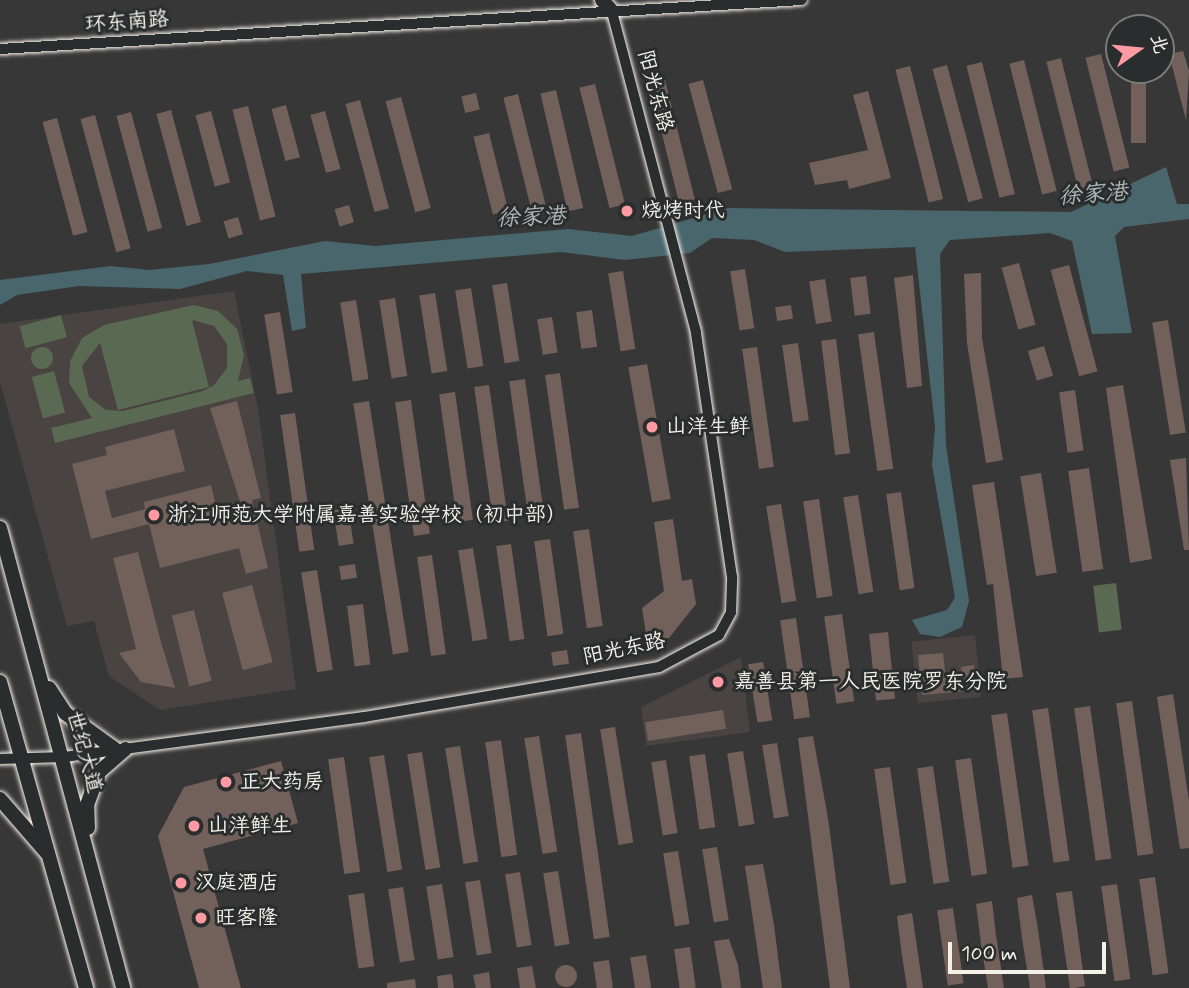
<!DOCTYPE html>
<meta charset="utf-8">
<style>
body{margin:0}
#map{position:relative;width:1189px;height:988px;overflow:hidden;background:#383737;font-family:Mynerve,"LXGW WenKai TC",sans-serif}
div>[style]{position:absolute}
.built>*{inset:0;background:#494342;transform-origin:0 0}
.green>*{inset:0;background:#5a6952;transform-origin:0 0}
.round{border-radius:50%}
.water>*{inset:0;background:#49666c}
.building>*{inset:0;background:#72605a;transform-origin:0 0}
.roads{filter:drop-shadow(0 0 2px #f4f1e8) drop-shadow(0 0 2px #f4f1e8)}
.minor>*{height:10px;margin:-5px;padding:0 5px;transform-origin:5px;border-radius:5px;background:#2a2d2e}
.major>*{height:14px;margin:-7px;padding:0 7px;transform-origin:7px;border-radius:7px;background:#2a2d2e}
.dots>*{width:19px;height:19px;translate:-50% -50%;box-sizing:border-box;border:4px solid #2a2d2e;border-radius:50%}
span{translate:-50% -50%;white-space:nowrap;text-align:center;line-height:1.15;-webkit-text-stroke:6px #2a2d2e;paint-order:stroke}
.street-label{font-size:21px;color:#f4f1e8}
.poi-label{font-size:21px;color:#f4f1e8}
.left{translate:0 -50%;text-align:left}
.water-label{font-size:23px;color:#b0b9b6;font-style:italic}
.north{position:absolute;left:1105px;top:14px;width:70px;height:70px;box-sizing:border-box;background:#2a2d2e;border:2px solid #7b7b78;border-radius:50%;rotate:75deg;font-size:19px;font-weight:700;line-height:28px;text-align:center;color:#f4f1e8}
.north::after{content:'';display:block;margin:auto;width:24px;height:32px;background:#ff9aa2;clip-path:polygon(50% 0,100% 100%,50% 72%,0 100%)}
.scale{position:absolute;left:948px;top:942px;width:158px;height:32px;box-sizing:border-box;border:4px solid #f4f1e8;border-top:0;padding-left:9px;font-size:21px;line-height:24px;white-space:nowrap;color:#f4f1e8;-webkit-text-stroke:5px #2a2d2e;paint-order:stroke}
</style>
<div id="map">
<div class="built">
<i style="clip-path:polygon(234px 291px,258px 409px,296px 689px,160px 710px,109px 676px,94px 621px,67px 626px,0 382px,0 324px)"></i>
<i style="left:975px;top:635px;width:62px;height:64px;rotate:84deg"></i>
<i style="clip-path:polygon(741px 657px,750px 732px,646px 746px,641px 707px)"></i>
</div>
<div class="green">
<i style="clip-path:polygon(evenodd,194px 305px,218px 311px,237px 329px,244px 355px,238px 381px,250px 378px,254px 393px,55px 443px,51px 428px,92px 418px,69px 383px,70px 361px,82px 338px,104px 325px,194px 305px,192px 320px,214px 326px,227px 344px,227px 368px,214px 385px,203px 391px,123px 411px,106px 410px,89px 397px,82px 366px,100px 343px,118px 410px,209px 387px,192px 320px)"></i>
<i style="left:61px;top:315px;width:23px;height:43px;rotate:75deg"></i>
<i class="round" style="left:31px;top:347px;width:22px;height:22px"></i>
<i style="left:54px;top:371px;width:43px;height:23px;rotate:75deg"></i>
<i style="left:1116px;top:583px;width:47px;height:23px;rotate:83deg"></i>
</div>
<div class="water">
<i style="clip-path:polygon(1166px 167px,1177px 204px,1189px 204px,1189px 219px,1124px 227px,1115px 236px,1132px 333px,1092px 334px,1072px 241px,1050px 233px,950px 240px,940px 254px,946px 445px,969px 601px,962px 627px,940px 637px,920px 634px,912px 620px,947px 610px,955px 598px,932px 465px,935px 427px,915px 247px,785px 252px,754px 240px,712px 238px,690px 253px,625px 260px,561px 252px,301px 274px,306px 328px,292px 331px,283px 275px,247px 271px,180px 289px,79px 286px,17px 295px,0 305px,0 280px,111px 266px,149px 270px,209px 264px,325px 241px,375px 246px,568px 229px,632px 236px,728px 208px,1071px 212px)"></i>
</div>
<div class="building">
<i style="clip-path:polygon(1183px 51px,1189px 71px,1186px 120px,1169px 54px)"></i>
<i style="left:1101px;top:54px;width:117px;height:16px;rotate:76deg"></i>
<i style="left:1061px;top:58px;width:139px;height:15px;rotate:76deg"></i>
<i style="left:1024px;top:60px;width:135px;height:15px;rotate:76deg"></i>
<i style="left:982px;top:62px;width:136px;height:16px;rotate:76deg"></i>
<i style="left:947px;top:65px;width:138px;height:15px;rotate:75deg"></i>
<i style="left:910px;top:66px;width:137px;height:15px;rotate:76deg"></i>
<i style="left:1131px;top:70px;width:15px;height:73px"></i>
<i style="left:665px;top:80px;width:123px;height:16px;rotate:76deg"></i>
<i style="left:703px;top:80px;width:113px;height:15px;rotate:75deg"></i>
<i style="left:595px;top:84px;width:124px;height:16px;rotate:76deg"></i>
<i style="left:556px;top:90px;width:121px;height:16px;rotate:77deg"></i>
<i style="clip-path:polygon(868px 91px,891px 178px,849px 189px,847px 180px,815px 185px,809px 163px,868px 150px,853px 95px)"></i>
<i style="left:476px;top:93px;width:17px;height:15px;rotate:77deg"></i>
<i style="left:518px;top:94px;width:122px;height:15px;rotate:76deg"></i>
<i style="left:401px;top:97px;width:115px;height:16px;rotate:75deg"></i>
<i style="left:360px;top:100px;width:112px;height:15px;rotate:75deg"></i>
<i style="left:286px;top:105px;width:54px;height:15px;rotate:75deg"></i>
<i style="left:248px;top:106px;width:114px;height:16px;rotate:76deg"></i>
<i style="left:171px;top:110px;width:116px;height:15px;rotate:75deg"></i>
<i style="left:211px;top:111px;width:74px;height:16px;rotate:75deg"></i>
<i style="left:325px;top:111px;width:60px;height:15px;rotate:75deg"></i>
<i style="left:131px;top:112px;width:120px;height:15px;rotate:75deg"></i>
<i style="left:95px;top:115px;width:138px;height:15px;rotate:75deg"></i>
<i style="left:57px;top:118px;width:118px;height:15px;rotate:75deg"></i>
<i style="left:489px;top:133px;width:80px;height:16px;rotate:76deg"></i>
<i style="left:349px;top:205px;width:18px;height:15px;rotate:74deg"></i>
<i style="left:238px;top:217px;width:18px;height:15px;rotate:74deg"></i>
<i style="left:1019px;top:263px;width:64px;height:18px;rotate:75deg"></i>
<i style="left:1069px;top:265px;width:110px;height:19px;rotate:75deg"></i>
<i style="left:745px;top:269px;width:60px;height:15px;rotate:81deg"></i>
<i style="left:623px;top:271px;width:79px;height:15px;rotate:81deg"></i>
<i style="clip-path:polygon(981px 273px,982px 338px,1003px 460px,986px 463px,967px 343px,964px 274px)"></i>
<i style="clip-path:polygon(913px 275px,922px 386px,907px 388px,894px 278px)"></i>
<i style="left:866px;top:276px;width:38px;height:16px;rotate:83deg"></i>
<i style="left:825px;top:279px;width:43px;height:16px;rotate:81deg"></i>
<i style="left:507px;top:283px;width:79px;height:15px;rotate:81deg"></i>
<i style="left:471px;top:288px;width:79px;height:16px;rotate:81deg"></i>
<i style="left:435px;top:293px;width:79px;height:16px;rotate:81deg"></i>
<i style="left:395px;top:298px;width:79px;height:16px;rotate:81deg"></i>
<i style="left:356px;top:300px;width:80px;height:16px;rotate:81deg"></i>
<i style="left:791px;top:305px;width:14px;height:16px;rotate:82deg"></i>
<i style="left:592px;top:310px;width:37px;height:16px;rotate:82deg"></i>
<i style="left:280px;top:312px;width:81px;height:16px;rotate:81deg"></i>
<i style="left:552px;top:317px;width:36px;height:15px;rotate:81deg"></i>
<i style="left:1168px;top:320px;width:114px;height:16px;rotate:81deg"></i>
<i style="left:874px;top:332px;width:138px;height:16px;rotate:82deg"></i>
<i style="left:836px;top:339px;width:115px;height:15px;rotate:83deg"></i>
<i style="left:798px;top:343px;width:78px;height:16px;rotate:82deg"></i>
<i style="left:1044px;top:346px;width:31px;height:17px;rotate:73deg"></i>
<i style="left:757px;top:347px;width:121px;height:15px;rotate:82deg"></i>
<i style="left:647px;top:364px;width:137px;height:19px;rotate:80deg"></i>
<i style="left:560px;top:373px;width:136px;height:15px;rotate:82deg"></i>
<i style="left:525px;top:379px;width:137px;height:16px;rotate:82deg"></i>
<i style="left:489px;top:385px;width:137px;height:15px;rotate:82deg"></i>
<i style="clip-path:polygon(1123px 385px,1152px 559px,1130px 563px,1106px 388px)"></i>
<i style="left:1075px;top:390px;width:61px;height:16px;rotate:82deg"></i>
<i style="left:455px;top:392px;width:129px;height:16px;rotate:82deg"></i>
<i style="left:411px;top:400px;width:135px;height:16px;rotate:82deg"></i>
<i style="clip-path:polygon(237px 401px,261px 498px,252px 500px,268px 568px,246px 574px,239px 548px,160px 568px,149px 524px,91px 539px,72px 464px,107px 455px,105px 447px,174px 429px,185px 471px,105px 491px,112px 518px,145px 509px,144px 502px,211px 485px,218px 514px,242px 508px,210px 408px)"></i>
<i style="left:369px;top:401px;width:254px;height:16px;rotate:81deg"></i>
<i style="left:295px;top:413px;width:138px;height:15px;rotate:82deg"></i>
<i style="clip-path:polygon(1186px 458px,1189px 550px,1184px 550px,1170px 460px)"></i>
<i style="left:1089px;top:468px;width:102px;height:21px;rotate:82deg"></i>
<i style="left:1041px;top:473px;width:101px;height:21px;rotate:81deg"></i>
<i style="clip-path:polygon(994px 482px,1023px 677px,1003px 679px,993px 584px,987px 585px,972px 485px)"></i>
<i style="left:901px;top:492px;width:97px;height:15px;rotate:82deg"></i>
<i style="left:858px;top:495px;width:98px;height:15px;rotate:81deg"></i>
<i style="left:819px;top:499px;width:98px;height:16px;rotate:82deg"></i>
<i style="left:781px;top:504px;width:98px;height:15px;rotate:81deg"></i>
<i style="left:348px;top:508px;width:36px;height:15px;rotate:81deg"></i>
<i style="clip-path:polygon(673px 519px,682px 581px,692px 579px,696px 604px,669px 638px,647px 641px,642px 608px,664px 591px,654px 522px)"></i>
<i style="left:589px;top:529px;width:98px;height:16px;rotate:82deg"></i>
<i style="left:550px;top:539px;width:96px;height:16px;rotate:82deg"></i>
<i style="left:511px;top:544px;width:96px;height:15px;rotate:82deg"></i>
<i style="left:473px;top:548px;width:92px;height:15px;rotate:81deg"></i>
<i style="clip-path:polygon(138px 552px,161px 642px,175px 688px,141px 682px,119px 653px,136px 649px,113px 558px)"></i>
<i style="left:432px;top:555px;width:100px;height:15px;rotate:82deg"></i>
<i style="left:355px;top:564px;width:14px;height:16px;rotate:82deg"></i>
<i style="left:317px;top:570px;width:101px;height:16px;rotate:81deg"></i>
<i style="left:252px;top:585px;width:80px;height:31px;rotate:75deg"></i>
<i style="left:363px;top:604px;width:61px;height:16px;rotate:83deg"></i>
<i style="left:194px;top:610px;width:73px;height:23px;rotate:76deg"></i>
<i style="left:842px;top:614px;width:88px;height:18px;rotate:82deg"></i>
<i style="left:796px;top:618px;width:100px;height:16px;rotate:82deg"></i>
<i style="left:888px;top:632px;width:67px;height:19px;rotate:84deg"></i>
<i style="left:567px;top:650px;width:14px;height:16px;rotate:82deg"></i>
<i style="clip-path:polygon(943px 653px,946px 680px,962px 678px,961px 667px,974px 665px,977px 690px,922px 695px,918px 655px)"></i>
<i style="left:763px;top:662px;width:59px;height:15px;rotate:81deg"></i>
<i style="clip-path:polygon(1173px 694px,1189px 801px,1189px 848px,1180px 849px,1157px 697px)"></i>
<i style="left:1132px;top:701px;width:154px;height:16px;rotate:82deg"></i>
<i style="left:1090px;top:706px;width:154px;height:16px;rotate:82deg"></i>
<i style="left:1048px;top:708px;width:154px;height:16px;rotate:82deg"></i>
<i style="left:723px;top:710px;width:19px;height:79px;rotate:81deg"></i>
<i style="left:1007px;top:713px;width:154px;height:16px;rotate:82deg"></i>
<i style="left:615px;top:727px;width:117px;height:15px;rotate:81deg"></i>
<i style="left:581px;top:733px;width:206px;height:16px;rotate:82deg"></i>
<i style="left:539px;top:736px;width:117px;height:15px;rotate:81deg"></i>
<i style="clip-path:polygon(813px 736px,828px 818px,850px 988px,830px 988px,798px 738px)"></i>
<i style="left:501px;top:740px;width:116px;height:16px;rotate:82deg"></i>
<i style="left:777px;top:743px;width:74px;height:15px;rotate:81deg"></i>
<i style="left:460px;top:746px;width:117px;height:15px;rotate:81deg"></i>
<i style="left:743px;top:751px;width:74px;height:16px;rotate:81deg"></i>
<i style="left:422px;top:752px;width:117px;height:15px;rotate:81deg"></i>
<i style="left:705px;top:754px;width:74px;height:16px;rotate:82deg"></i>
<i style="left:384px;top:755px;width:116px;height:15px;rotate:81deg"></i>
<i style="left:344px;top:757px;width:116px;height:16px;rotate:82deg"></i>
<i style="left:971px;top:758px;width:117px;height:16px;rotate:82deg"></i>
<i style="left:666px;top:760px;width:74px;height:15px;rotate:81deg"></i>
<i style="clip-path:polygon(281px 761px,298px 823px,203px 849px,241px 988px,199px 988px,158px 836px,184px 787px)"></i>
<i style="left:933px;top:766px;width:117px;height:16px;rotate:82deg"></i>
<i style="left:890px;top:767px;width:117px;height:16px;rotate:82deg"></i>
<i style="left:717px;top:847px;width:74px;height:15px;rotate:81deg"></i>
<i style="left:678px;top:851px;width:74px;height:15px;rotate:81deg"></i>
<i style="clip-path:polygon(763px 864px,774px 925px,782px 988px,763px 988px,745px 866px)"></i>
<i style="left:558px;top:871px;width:74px;height:15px;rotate:81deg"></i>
<i style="left:520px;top:872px;width:74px;height:15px;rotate:81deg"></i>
<i style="left:1155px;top:877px;width:97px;height:16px;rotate:82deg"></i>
<i style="left:480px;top:880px;width:74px;height:15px;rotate:81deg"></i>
<i style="left:442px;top:884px;width:74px;height:16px;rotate:81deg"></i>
<i style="left:1117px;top:884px;width:96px;height:16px;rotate:82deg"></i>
<i style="left:403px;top:887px;width:74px;height:15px;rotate:81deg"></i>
<i style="clip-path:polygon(1072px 891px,1085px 986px,1075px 988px,1070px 988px,1056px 893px)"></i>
<i style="left:364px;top:893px;width:74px;height:16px;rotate:82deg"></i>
<i style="clip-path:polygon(1032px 895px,1038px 929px,1046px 988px,1030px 988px,1022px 938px,1017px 898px)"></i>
<i style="clip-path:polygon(992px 901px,996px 935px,1004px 988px,988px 988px,981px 944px,976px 904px)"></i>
<i style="left:953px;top:908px;width:76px;height:16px;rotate:82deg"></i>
<i style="clip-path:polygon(912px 913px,917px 947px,923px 988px,907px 988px,902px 956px,897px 916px)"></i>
<i style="clip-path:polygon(729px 939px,738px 965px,741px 988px,722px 988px,714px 941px)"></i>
<i style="left:690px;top:947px;width:41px;height:16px;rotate:82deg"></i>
<i style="left:646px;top:955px;width:33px;height:16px;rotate:81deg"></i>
<i style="left:609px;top:960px;width:28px;height:16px;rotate:82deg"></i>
<i class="round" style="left:555px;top:965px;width:22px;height:22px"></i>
<i style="clip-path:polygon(532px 966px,536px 988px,520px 988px,517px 968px)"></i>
<i style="clip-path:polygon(489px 972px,491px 988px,476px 988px,473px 975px)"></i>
<i style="clip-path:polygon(452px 974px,454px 988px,438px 988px,437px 976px)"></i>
<i style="clip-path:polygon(415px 979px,416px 988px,387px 988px,387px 983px)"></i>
</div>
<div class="roads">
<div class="minor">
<i style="left:0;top:49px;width:803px;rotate:-3.5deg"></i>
<i style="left:0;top:759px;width:64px;rotate:-1.8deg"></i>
<i style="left:64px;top:757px;width:303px;rotate:-7.6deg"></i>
<i style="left:364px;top:717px;width:299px;rotate:-9.6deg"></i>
<i style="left:659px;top:667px;width:68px;rotate:-28.1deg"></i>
<i style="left:719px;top:635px;width:26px;rotate:-62deg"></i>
<i style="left:731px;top:612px;width:35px;rotate:-88deg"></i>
<i style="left:732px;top:577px;width:248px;rotate:-98.4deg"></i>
<i style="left:696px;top:332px;width:332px;rotate:-104.7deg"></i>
</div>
<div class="major">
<i style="left:602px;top:0;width:15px;rotate:48deg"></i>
<i style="left:0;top:528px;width:476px;rotate:75deg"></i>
<i style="left:0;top:682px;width:318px;rotate:74.3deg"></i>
<i style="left:49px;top:688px;width:30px;rotate:57deg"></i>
<i style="left:65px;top:713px;width:63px;rotate:36deg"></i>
<i style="left:0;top:799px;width:72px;rotate:49deg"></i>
<i style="left:88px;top:828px;width:23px;rotate:-92deg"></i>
<i style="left:87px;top:805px;width:35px;rotate:-70deg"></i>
<i style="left:99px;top:772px;width:35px;rotate:-41deg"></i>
</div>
</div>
<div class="dots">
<i style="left:627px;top:211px;background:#ff9aa2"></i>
<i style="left:652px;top:427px;background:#ff9aa2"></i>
<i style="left:154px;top:515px;background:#ff9aa2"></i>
<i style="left:718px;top:682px;background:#ff9aa2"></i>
<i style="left:226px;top:782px;background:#ff9aa2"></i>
<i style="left:194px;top:826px;background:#ff9aa2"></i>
<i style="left:181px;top:883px;background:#ff9aa2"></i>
<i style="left:201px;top:918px;background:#ff9aa2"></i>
</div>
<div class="street-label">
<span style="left:127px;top:22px;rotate:-4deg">环东南路</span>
<span style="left:655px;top:91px;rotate:75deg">阳光东路</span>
<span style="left:624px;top:649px;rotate:-12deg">阳光东路</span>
<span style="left:84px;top:752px;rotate:75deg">世纪大道</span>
</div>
<div class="poi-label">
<span class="left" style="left:641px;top:211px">烧烤时代</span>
<span class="left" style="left:666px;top:427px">山洋生鲜</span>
<span class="left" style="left:168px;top:515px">浙江师范大学附属嘉善实验学校（初中部）</span>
<span class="left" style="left:734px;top:682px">嘉善县第一人民医院罗东分院</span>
<span class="left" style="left:240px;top:782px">正大药房</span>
<span class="left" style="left:208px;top:826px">山洋鲜生</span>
<span class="left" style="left:195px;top:883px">汉庭酒店</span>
<span class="left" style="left:215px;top:918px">旺客隆</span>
</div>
<div class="water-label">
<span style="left:1093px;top:195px;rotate:-4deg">徐家港</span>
<span style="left:531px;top:218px;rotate:-2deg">徐家港</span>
</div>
<div class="north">北</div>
<div class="scale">100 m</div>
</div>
